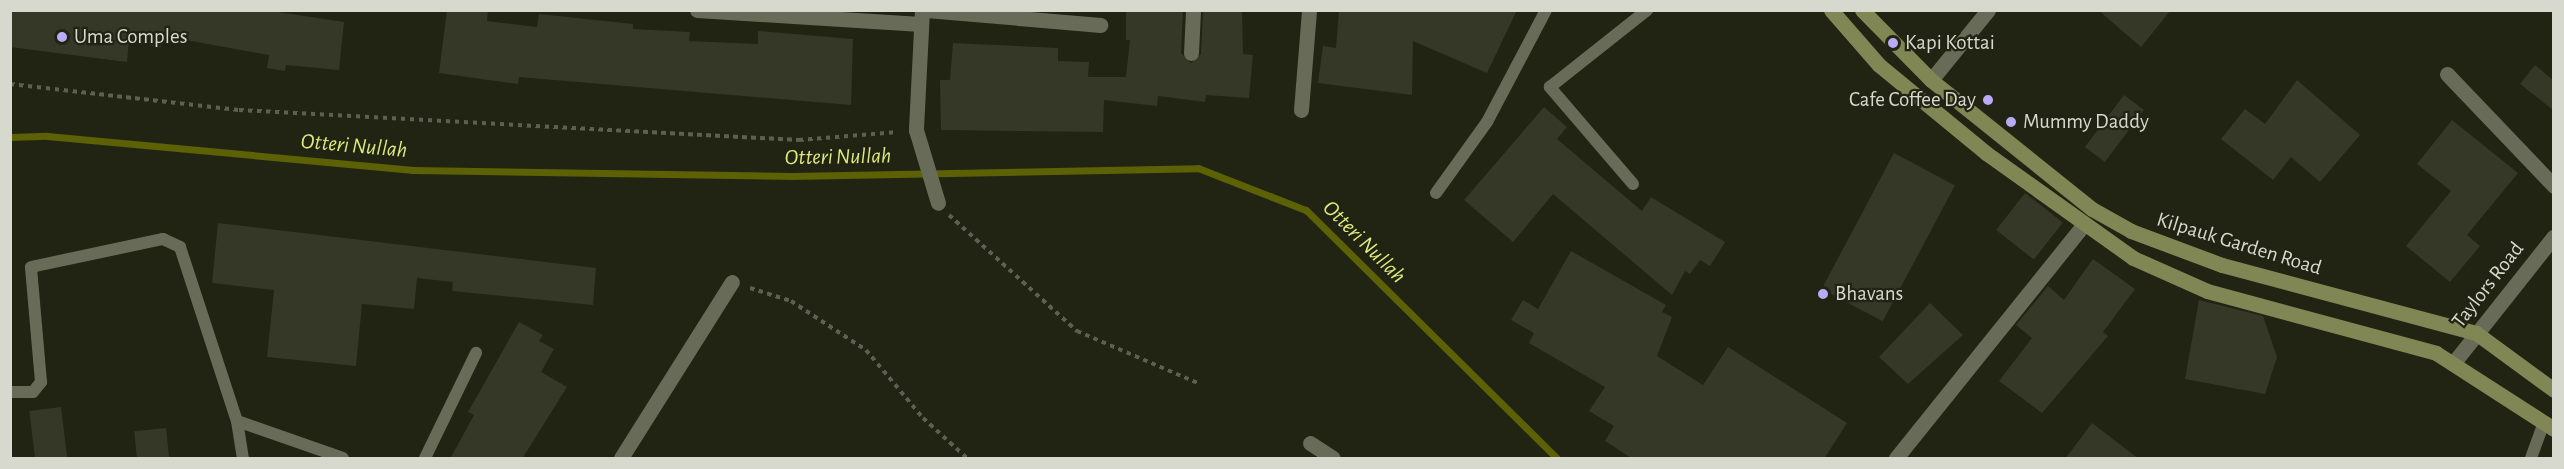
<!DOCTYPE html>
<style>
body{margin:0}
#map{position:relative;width:2564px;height:469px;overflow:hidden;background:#212313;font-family:"Alegreya Sans",sans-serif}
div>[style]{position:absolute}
.stream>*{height:7px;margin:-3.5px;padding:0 3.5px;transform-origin:3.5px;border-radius:3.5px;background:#5b6104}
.building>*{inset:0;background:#353827;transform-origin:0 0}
.path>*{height:4px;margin-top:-2px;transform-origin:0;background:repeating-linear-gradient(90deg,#5d5f51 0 4.5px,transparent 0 9px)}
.service>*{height:12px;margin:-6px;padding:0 6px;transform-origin:6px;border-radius:6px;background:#696b59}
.minor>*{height:15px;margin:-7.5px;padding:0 7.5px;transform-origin:7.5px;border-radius:7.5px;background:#696b59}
.tertiary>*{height:15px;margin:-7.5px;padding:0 7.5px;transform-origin:7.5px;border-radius:7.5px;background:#696b59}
.secondary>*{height:15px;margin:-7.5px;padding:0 7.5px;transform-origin:7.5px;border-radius:7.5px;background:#818655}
.dots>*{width:16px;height:16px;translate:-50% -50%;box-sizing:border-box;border:3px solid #212313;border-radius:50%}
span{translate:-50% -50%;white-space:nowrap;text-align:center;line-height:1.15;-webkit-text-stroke:4.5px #212313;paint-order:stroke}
.poi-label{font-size:21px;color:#d7d8ce}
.left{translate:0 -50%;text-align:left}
.right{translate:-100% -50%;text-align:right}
.street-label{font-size:21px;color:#d7d8ce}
.water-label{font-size:22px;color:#deea7d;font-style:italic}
.frame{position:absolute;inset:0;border:12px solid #d7d8ce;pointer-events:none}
</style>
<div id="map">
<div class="stream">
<i style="left:10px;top:137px;width:37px;rotate:-2deg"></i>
<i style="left:47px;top:136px;width:368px;rotate:5.3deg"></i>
<i style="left:413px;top:170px;width:379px;rotate:0.9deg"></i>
<i style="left:792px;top:176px;width:406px;rotate:-1.1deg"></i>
<i style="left:1198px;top:168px;width:116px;rotate:21.3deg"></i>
<i style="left:1306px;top:210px;width:353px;rotate:44.7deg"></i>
</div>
<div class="building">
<i style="clip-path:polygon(10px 10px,265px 10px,344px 22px,339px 70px,286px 65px,285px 71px,267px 68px,269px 55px,164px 36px,160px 48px,129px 40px,127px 62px,10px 47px)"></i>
<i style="clip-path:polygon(447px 10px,488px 10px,487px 21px,537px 27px,539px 14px,633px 24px,633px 29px,690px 32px,689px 41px,758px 44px,758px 31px,853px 39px,851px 105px,519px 77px,518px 84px,439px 73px)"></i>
<i style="clip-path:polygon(1126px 10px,1183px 10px,1181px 53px,1191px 63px,1201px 54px,1203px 10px,1242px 10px,1243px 54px,1253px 55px,1249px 98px,1206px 95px,1205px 102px,1158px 96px,1157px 106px,1104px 100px,1103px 132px,941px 130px,940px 80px,950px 80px,953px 43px,1058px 48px,1058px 61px,1089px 62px,1088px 77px,1126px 77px,1130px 40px,1126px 40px)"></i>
<i style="clip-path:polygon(1339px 10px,1517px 10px,1487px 73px,1413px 41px,1412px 95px,1318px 83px,1323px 46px,1336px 48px)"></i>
<i style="clip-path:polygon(2098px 10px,2171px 10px,2141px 47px)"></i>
<i style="clip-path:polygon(2535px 65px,2553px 80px,2553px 110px,2520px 84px)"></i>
<i style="clip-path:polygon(2297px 80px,2360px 135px,2320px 182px,2291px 157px,2273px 180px,2221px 139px,2245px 109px,2265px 124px)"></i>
<i style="left:2124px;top:95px;width:25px;height:65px;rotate:37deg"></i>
<i style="clip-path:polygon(1544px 107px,1567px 127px,1557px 139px,1642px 211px,1651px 197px,1725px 242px,1710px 266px,1700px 260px,1690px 274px,1685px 271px,1672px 295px,1553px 194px,1513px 242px,1464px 200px)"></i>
<i style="clip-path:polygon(2452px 120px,2518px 173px,2467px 235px,2480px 246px,2450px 282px,2406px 246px,2451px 191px,2417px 164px)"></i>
<i style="left:1894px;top:153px;width:69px;height:154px;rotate:28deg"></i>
<i style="left:2025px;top:193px;width:48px;height:47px;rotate:38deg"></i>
<i style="clip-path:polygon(218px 223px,596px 268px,593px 305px,452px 291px,453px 282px,417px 278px,414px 309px,362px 304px,356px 366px,267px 357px,274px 290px,212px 283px)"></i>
<i style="clip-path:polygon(1571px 251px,1666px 305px,1662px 312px,1672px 317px,1657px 356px,1703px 385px,1728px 347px,1847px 423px,1824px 459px,1633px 459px,1605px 441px,1614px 426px,1589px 411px,1605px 387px,1529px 343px,1534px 333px,1511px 320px,1523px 300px,1538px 309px)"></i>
<i style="clip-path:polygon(2093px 259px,2135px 289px,2103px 332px,2108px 336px,2042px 413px,1999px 381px,2032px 338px,2016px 325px,2048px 286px,2064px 300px)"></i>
<i style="clip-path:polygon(2199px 300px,2263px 316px,2277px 357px,2265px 394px,2185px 379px)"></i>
<i style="clip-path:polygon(1930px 303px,1963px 335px,1908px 384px,1879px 357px)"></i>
<i style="clip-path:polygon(519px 322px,543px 335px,539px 341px,554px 349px,541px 372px,567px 387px,522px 459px,450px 459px,474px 415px,468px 412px)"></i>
<i style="left:61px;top:407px;width:52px;height:32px;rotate:83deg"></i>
<i style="clip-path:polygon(2092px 423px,2139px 459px,2065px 459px)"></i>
<i style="left:166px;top:428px;width:31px;height:32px;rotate:84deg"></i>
</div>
<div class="path">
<i style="left:10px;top:84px;width:230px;rotate:6.5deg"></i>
<i style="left:239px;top:110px;width:561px;rotate:3.07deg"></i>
<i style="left:799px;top:140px;width:99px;rotate:-4.6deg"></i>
<i style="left:949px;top:215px;width:173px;rotate:42.2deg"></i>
<i style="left:1077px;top:331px;width:132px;rotate:23.3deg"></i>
<i style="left:750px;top:288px;width:43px;rotate:17.6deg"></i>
<i style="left:791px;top:301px;width:90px;rotate:33.2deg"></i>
<i style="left:866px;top:350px;width:89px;rotate:50deg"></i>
<i style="left:923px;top:418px;width:59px;rotate:42.3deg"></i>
</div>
<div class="service">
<i style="left:1633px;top:184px;width:128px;rotate:-130.6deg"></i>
<i style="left:1550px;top:87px;width:124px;rotate:-38.4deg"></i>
<i style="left:1436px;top:193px;width:87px;rotate:-54.3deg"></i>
<i style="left:1487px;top:122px;width:127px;rotate:-62.2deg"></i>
<i style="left:10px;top:392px;width:23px"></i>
<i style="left:33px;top:392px;width:13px;rotate:-51deg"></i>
<i style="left:41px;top:382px;width:115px;rotate:-95deg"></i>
<i style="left:31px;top:267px;width:135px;rotate:-12deg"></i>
<i style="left:163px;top:239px;width:19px;rotate:25deg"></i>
<i style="left:180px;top:247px;width:183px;rotate:71.9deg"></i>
<i style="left:237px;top:421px;width:112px;rotate:19.2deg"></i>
<i style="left:237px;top:421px;width:37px;rotate:81deg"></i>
<i style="left:425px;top:458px;width:117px;rotate:-64.1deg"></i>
<i style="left:2531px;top:458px;width:37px;rotate:-70deg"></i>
</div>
<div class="minor">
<i style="left:697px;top:10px;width:224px;rotate:3.6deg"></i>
<i style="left:922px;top:10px;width:120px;rotate:92.9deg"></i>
<i style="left:916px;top:130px;width:76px;rotate:73.2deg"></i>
<i style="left:926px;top:10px;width:175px;rotate:4.9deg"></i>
<i style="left:1191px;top:53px;width:43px;rotate:-87.3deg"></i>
<i style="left:2447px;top:74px;width:155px;rotate:46.3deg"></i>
<i style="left:1931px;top:80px;width:90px;rotate:-50.8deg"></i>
<i style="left:1301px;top:110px;width:100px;rotate:-85.4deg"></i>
<i style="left:1310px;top:443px;width:27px;rotate:33deg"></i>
<i style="left:621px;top:458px;width:208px;rotate:-57.8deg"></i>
<i style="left:1896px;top:458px;width:297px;rotate:-51.2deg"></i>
</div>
<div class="tertiary">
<i style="left:2455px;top:361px;width:159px;rotate:-51.6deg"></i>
</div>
<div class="secondary">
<i style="left:1831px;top:10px;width:73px;rotate:48.9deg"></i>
<i style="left:1879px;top:65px;width:139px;rotate:39.4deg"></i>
<i style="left:1986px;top:153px;width:181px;rotate:35.5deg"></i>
<i style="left:2133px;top:258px;width:81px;rotate:24deg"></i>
<i style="left:2207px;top:291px;width:237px;rotate:15.1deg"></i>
<i style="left:2436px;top:353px;width:140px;rotate:32.8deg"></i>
<i style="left:1862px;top:10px;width:98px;rotate:45.4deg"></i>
<i style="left:1931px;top:80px;width:206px;rotate:38.7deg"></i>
<i style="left:2092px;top:209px;width:45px;rotate:29.4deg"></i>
<i style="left:2131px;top:231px;width:97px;rotate:20.5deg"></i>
<i style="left:2222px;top:265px;width:263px;rotate:15deg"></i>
<i style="left:2476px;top:333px;width:97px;rotate:36.2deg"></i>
</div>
<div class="dots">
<i style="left:62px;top:37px;background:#bbaaf6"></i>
<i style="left:1893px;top:43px;background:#bbaaf6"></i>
<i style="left:1988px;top:100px;background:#bbaaf6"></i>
<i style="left:2011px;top:122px;background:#bbaaf6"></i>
<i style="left:1823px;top:294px;background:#bbaaf6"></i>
</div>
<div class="poi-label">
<span class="left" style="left:74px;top:37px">Uma Comples</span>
<span class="left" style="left:1905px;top:43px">Kapi Kottai</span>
<span class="right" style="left:1976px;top:100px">Cafe Coffee Day</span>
<span class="left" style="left:2023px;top:122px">Mummy Daddy</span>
<span class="left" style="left:1835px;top:294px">Bhavans</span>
</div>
<div class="street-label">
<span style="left:2239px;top:244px;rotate:17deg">Kilpauk Garden Road</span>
<span style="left:2488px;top:285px;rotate:-52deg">Taylors Road</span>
</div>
<div class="water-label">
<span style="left:354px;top:146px;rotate:5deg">Otteri Nullah</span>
<span style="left:838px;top:157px;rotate:-1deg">Otteri Nullah</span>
<span style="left:1364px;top:242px;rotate:45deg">Otteri Nullah</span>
</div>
<div class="frame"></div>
</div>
